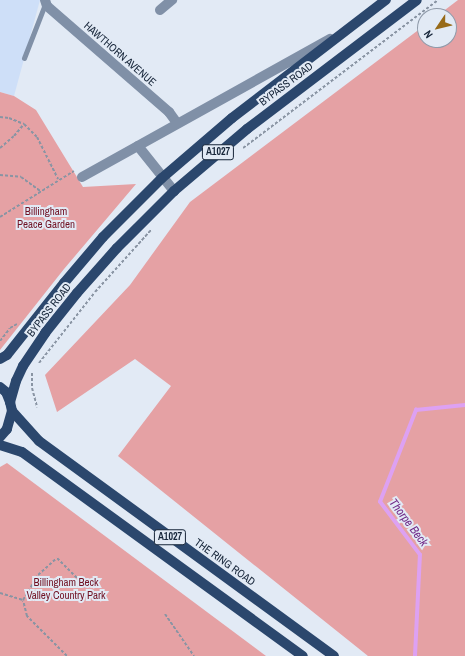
<!DOCTYPE html>
<style>
body{margin:0}
#map{position:relative;width:465px;height:656px;overflow:hidden;background:#e2eaf5;font-family:"Archivo Narrow",sans-serif}
div>[style]{position:absolute}
.built>*{inset:0;background:#cedff8}
.green>*{inset:0;background:#e5a1a4}
.stream>*{height:3.5px;margin:-1.75px;padding:0 1.75px;transform-origin:1.75px;border-radius:1.75px;background:#dda1f2}
.path>*{height:2px;margin-top:-1px;transform-origin:0;background:repeating-linear-gradient(90deg,#8994a3 0 3px,transparent 0 5px)}
.lane>*{height:5px;margin:-2.5px;padding:0 2.5px;transform-origin:2.5px;border-radius:2.5px;background:#8090a7}
.street>*{height:10px;margin:-5px;padding:0 5px;transform-origin:5px;border-radius:5px;background:#8090a7}
.primary>*{height:10px;margin:-5px;padding:0 5px;transform-origin:5px;border-radius:5px;background:#2b476d}
span{translate:-50% -50%;white-space:nowrap;text-align:center;line-height:1.15;-webkit-text-stroke:4px #e2eaf5;paint-order:stroke}
.shield-label span{padding:1px 3px;background:#e2eaf5;border:1px solid;border-radius:3px;-webkit-text-stroke-width:0}
.shield-label{font-size:10px;color:#162539;font-weight:700}
.street-label{font-size:11px;color:#162539}
.park-label{font-size:11px;color:#711224}
.water-label{font-size:12px;color:#712988;font-style:italic}
.north{position:absolute;left:417px;top:8px;width:40px;height:40px;box-sizing:border-box;background:#e2eaf5;border:1px solid #909baa;border-radius:50%;rotate:235deg;font-size:11px;font-weight:700;line-height:16px;text-align:center;color:#162539}
.north::after{content:'';display:block;margin:auto;width:14px;height:18px;background:#976a18;clip-path:polygon(50% 0,100% 100%,50% 72%,0 100%)}
</style>
<div id="map">
<div class="built">
<i style="clip-path:polygon(0 0,40px 0,14px 96px,0 92px)"></i>
</div>
<div class="green">
<i style="clip-path:polygon(458px 0,465px 0,465px 656px,368px 656px,118px 456px,171px 386px,135px 359px,57px 412px,45px 375px,130px 285px,190px 202px,425px 25px,425px 40px,449px 40px,449px 16px,437px 16px)"></i>
<i style="clip-path:polygon(0 92px,14px 96px,36px 110px,83px 187px,136px 184px,64px 269px,0 350px)"></i>
<i style="clip-path:polygon(7px 463px,266px 656px,0 656px,0 467px)"></i>
</div>
<div class="stream">
<i style="left:415px;top:656px;width:101px;rotate:-87.2deg"></i>
<i style="left:420px;top:555px;width:66px;rotate:-127deg"></i>
<i style="left:380px;top:502px;width:99px;rotate:-68.6deg"></i>
<i style="left:416px;top:410px;width:49px;rotate:-5.8deg"></i>
</div>
<div class="path">
<i style="left:0;top:117px;width:9px;rotate:6deg"></i>
<i style="left:9px;top:118px;width:16px;rotate:22deg"></i>
<i style="left:24px;top:124px;width:18px;rotate:45deg"></i>
<i style="left:37px;top:137px;width:47px;rotate:63.4deg"></i>
<i style="left:0;top:148px;width:18px;rotate:-41deg"></i>
<i style="left:14px;top:136px;width:16px;rotate:-50deg"></i>
<i style="left:243px;top:148px;width:245px;rotate:-37.2deg"></i>
<i style="left:0;top:175px;width:21px;rotate:5deg"></i>
<i style="left:21px;top:177px;width:24px;rotate:36deg"></i>
<i style="left:0;top:217px;width:87px;rotate:-31.9deg"></i>
<i style="left:0;top:341px;width:16px;rotate:-52deg"></i>
<i style="left:10px;top:328px;width:8px;rotate:-30deg"></i>
<i style="left:39px;top:363px;width:90px;rotate:-51.7deg"></i>
<i style="left:95px;top:292px;width:85px;rotate:-47.9deg"></i>
<i style="left:32px;top:373px;width:15px;rotate:90deg"></i>
<i style="left:32px;top:388px;width:20px;rotate:75deg"></i>
<i style="left:0;top:593px;width:24px;rotate:17deg"></i>
<i style="left:165px;top:614px;width:51px;rotate:55.4deg"></i>
<i style="left:67px;top:656px;width:57px;rotate:-135deg"></i>
<i style="left:27px;top:616px;width:16px;rotate:-104deg"></i>
<i style="left:23px;top:600px;width:29px;rotate:-59deg"></i>
<i style="left:38px;top:575px;width:25px;rotate:-42deg"></i>
<i style="left:57px;top:558px;width:35px;rotate:45deg"></i>
</div>
<div class="lane">
<i style="left:24px;top:58px;width:58px;rotate:-68.7deg"></i>
</div>
<div class="street">
<i style="left:45px;top:0;width:6px;rotate:72deg"></i>
<i style="left:47px;top:6px;width:162px;rotate:41deg"></i>
<i style="left:169px;top:112px;width:14px;rotate:54deg"></i>
<i style="left:160px;top:10px;width:16px;rotate:-40deg"></i>
<i style="left:138px;top:146px;width:58px;rotate:51.3deg"></i>
<i style="left:82px;top:177px;width:284px;rotate:-29.1deg"></i>
</div>
<div class="primary">
<i style="left:0;top:359px;width:8px;rotate:-30deg"></i>
<i style="left:7px;top:355px;width:92px;rotate:-51.6deg"></i>
<i style="left:64px;top:283px;width:60px;rotate:-49.7deg"></i>
<i style="left:103px;top:237px;width:83px;rotate:-45deg"></i>
<i style="left:162px;top:178px;width:92px;rotate:-40.6deg"></i>
<i style="left:232px;top:118px;width:194px;rotate:-37.5deg"></i>
<i style="left:0;top:387px;width:8px;rotate:40deg"></i>
<i style="left:6px;top:392px;width:11px;rotate:68deg"></i>
<i style="left:10px;top:402px;width:9px;rotate:77deg"></i>
<i style="left:12px;top:411px;width:19px;rotate:106deg"></i>
<i style="left:7px;top:429px;width:11px;rotate:131deg"></i>
<i style="left:10px;top:402px;width:22px;rotate:-74deg"></i>
<i style="left:16px;top:381px;width:17px;rotate:-65deg"></i>
<i style="left:23px;top:366px;width:40px;rotate:-56deg"></i>
<i style="left:45px;top:333px;width:51px;rotate:-51.3deg"></i>
<i style="left:77px;top:293px;width:60px;rotate:-48.4deg"></i>
<i style="left:117px;top:248px;width:81px;rotate:-45deg"></i>
<i style="left:174px;top:191px;width:96px;rotate:-40.3deg"></i>
<i style="left:247px;top:129px;width:213px;rotate:-37.2deg"></i>
<i style="left:12px;top:411px;width:40px;rotate:48deg"></i>
<i style="left:39px;top:441px;width:365px;rotate:36.1deg"></i>
<i style="left:0;top:445px;width:23px;rotate:18deg"></i>
<i style="left:22px;top:452px;width:347px;rotate:36deg"></i>
</div>
<div class="shield-label">
<span style="left:218px;top:152px">A1027</span>
<span style="left:170px;top:537px">A1027</span>
</div>
<div class="street-label">
<span style="left:120px;top:54px;rotate:41deg">HAWTHORN AVENUE</span>
<span style="left:286px;top:84px;rotate:-37deg">BYPASS ROAD</span>
<span style="left:49px;top:310px;rotate:-52deg">BYPASS ROAD</span>
<span style="left:225px;top:562px;rotate:36deg">THE RING ROAD</span>
</div>
<div class="park-label">
<span style="left:46px;top:218px">Billingham<br>Peace Garden</span>
<span style="left:66px;top:589px">Billingham Beck<br>Valley Country Park</span>
</div>
<div class="water-label">
<span style="left:408px;top:523px;rotate:53deg">Thorpe Beck</span>
</div>
<div class="north">N</div>
</div>
